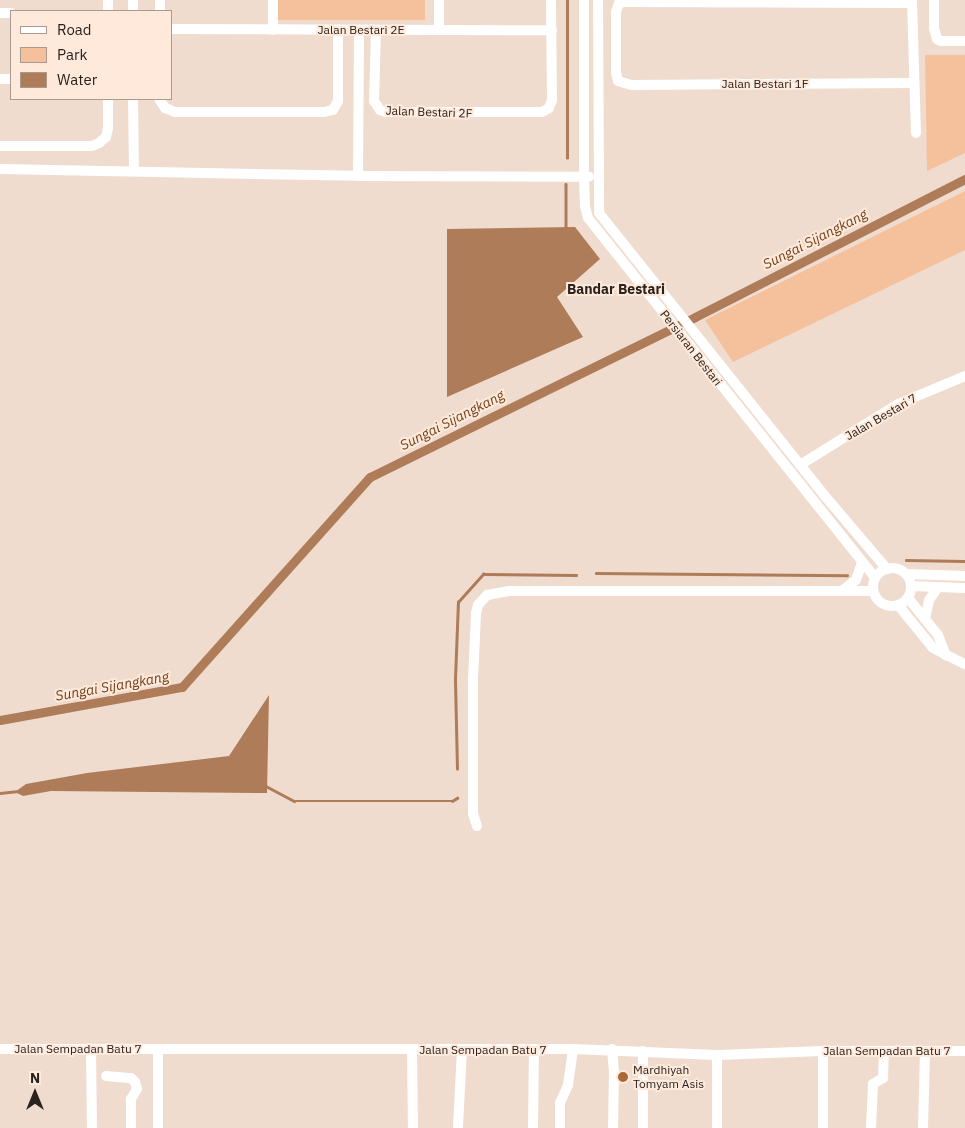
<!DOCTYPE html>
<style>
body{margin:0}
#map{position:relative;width:965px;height:1128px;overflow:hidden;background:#f0dcce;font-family:"IBM Plex Sans",sans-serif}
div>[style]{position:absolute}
.green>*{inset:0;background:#f5c09c;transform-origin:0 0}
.water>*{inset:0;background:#ae7c59}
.stream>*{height:2.5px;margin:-1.25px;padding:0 1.25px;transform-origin:1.25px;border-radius:1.25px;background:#ae7c59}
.canal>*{height:9px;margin:-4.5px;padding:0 4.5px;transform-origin:4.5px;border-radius:4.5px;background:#ae7c59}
.minor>*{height:10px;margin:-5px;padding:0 5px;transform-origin:5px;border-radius:5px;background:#fff}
.minor>.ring{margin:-5px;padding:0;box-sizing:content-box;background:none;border:10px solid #fff;border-radius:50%}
.dots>*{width:14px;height:14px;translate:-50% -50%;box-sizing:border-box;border:2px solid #fee9db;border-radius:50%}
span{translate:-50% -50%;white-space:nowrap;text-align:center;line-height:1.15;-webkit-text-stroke:4px #fee9db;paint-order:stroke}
.street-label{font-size:12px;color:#29221d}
.poi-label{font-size:12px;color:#29221d}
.left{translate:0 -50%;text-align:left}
.water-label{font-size:14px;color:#703f16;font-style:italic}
.neighbourhood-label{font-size:14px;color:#29221d;font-weight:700}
.legend{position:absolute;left:10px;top:10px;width:162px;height:90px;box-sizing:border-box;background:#fee9db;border:1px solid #a9998f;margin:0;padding:6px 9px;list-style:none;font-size:15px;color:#29221d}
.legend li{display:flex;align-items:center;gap:10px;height:25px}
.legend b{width:25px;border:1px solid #a9998f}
.north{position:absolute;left:10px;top:1068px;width:50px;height:50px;-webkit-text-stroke:4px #fee9db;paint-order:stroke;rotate:0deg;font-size:14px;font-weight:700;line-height:20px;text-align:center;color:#29221d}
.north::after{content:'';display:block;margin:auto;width:18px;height:22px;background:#29221d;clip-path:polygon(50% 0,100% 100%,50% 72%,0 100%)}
</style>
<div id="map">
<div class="green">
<i style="left:276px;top:0;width:149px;height:20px"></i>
<i style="clip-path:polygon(925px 55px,965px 55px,965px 153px,927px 171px)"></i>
<i style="clip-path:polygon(965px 191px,965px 250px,733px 362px,705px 320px)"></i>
</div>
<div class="water">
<i style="clip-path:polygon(575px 227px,600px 259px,557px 297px,583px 337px,447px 397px,447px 229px)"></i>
<i style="clip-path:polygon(269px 695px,267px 793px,51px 791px,23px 796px,15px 792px,26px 784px,87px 773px,229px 756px)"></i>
</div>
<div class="stream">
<i style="left:567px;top:158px;width:158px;rotate:-90deg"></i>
<i style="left:566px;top:184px;width:46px;rotate:90deg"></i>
<i style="left:906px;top:560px;width:59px;rotate:1deg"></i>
<i style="left:596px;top:573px;width:251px;rotate:0.5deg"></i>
<i style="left:457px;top:769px;width:90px;rotate:-91.3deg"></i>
<i style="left:455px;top:679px;width:77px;rotate:-87.8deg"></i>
<i style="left:458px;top:602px;width:38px;rotate:-48deg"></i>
<i style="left:483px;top:574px;width:93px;rotate:0.6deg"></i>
<i style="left:266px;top:786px;width:32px;rotate:28deg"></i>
<i style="left:294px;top:801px;width:158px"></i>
<i style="left:452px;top:801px;width:6px;rotate:-31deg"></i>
<i style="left:0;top:793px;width:18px;rotate:-6deg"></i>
</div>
<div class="canal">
<i style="left:0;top:720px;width:185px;rotate:-10.3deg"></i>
<i style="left:182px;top:687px;width:282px;rotate:-48.2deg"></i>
<i style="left:370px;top:477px;width:362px;rotate:-26.2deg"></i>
<i style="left:695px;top:317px;width:303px;rotate:-27.1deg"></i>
</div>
<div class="minor">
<i style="left:108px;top:0;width:11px;rotate:90deg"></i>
<i style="left:133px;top:0;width:11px;rotate:90deg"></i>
<i style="left:273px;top:0;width:30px;rotate:90deg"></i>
<i style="left:584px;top:0;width:177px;rotate:90deg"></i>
<i style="left:584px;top:177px;width:29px;rotate:88deg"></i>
<i style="left:585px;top:206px;width:12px;rotate:76deg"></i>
<i style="left:588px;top:218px;width:460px;rotate:51.4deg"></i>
<i style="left:598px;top:0;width:213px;rotate:89.7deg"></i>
<i style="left:599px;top:213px;width:362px;rotate:51.4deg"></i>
<i style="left:825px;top:496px;width:96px;rotate:49.7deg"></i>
<i style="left:912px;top:0;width:133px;rotate:88.3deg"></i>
<i style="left:934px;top:0;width:28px;rotate:90deg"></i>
<i style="left:934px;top:28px;width:11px;rotate:75deg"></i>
<i style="left:937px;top:39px;width:4px;rotate:27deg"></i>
<i style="left:941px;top:41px;width:24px"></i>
<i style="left:912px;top:3px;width:288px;rotate:-179.8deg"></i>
<i style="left:624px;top:2px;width:5px;rotate:169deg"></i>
<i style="left:619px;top:3px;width:9px;rotate:108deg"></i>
<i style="left:616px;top:12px;width:60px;rotate:90deg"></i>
<i style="left:616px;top:72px;width:9px;rotate:77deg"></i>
<i style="left:618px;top:81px;width:14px;rotate:17deg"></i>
<i style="left:631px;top:85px;width:283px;rotate:-0.4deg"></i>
<i style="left:160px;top:11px;width:11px;rotate:-90deg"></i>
<i style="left:0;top:13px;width:11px"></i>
<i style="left:171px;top:29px;width:381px;rotate:0.2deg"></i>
<i style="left:376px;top:30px;width:71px;rotate:91.6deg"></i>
<i style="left:374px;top:101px;width:11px;rotate:56deg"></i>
<i style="left:380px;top:110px;width:6px;rotate:18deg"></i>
<i style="left:386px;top:112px;width:156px"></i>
<i style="left:542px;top:112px;width:8px;rotate:-30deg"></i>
<i style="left:549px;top:108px;width:9px;rotate:-69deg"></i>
<i style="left:552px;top:100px;width:100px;rotate:-90.6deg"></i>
<i style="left:439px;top:30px;width:30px;rotate:-90deg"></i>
<i style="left:0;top:79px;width:11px"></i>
<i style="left:133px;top:99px;width:71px;rotate:89.2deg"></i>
<i style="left:159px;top:99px;width:11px;rotate:56deg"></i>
<i style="left:165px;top:108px;width:11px;rotate:22deg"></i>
<i style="left:175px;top:112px;width:149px"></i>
<i style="left:324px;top:112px;width:9px;rotate:-13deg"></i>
<i style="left:333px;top:110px;width:10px;rotate:-61deg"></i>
<i style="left:338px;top:101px;width:71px;rotate:-90deg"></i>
<i style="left:0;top:146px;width:92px"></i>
<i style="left:92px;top:146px;width:8px;rotate:-23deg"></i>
<i style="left:99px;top:143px;width:9px;rotate:-41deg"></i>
<i style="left:106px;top:137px;width:9px;rotate:-77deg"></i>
<i style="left:108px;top:128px;width:29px;rotate:-90deg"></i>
<i style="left:0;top:169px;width:358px;rotate:1.1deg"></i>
<i style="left:358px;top:176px;width:231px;rotate:0.2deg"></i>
<i style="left:358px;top:176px;width:146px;rotate:-89.6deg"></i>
<i style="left:800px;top:465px;width:115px;rotate:-31.9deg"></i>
<i style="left:898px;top:404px;width:73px;rotate:-22.7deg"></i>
<i class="ring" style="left:873px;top:568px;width:28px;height:28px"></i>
<i style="left:907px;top:574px;width:58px;rotate:2deg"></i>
<i style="left:911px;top:586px;width:54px;rotate:2.1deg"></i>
<i style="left:843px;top:590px;width:16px;rotate:-38deg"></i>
<i style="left:856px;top:580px;width:18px;rotate:-71deg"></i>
<i style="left:908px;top:598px;width:48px;rotate:51deg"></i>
<i style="left:938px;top:635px;width:22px;rotate:69deg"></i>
<i style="left:898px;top:605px;width:55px;rotate:50.9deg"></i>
<i style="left:933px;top:648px;width:36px;rotate:27deg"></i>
<i style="left:925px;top:619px;width:19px;rotate:-78deg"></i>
<i style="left:929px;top:600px;width:16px;rotate:-55deg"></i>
<i style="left:477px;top:826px;width:13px;rotate:-108deg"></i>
<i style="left:473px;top:814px;width:134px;rotate:-90deg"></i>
<i style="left:473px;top:680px;width:67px;rotate:-87.4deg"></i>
<i style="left:476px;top:613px;width:8px;rotate:-76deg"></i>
<i style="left:478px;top:605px;width:13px;rotate:-48deg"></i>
<i style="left:487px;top:595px;width:23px;rotate:-10deg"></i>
<i style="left:510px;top:591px;width:363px"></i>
<i style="left:0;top:1049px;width:573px"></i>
<i style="left:573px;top:1049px;width:144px;rotate:2.4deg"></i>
<i style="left:717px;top:1055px;width:106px;rotate:-2.2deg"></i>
<i style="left:823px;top:1051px;width:142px"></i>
<i style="left:91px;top:1049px;width:79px;rotate:89.3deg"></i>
<i style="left:612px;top:1049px;width:22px;rotate:85deg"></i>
<i style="left:614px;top:1071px;width:57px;rotate:91deg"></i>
<i style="left:412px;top:1050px;width:78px;rotate:89.3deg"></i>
<i style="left:106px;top:1076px;width:25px;rotate:5deg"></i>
<i style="left:131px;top:1078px;width:6px;rotate:45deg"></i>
<i style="left:135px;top:1082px;width:7px;rotate:74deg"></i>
<i style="left:137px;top:1089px;width:12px;rotate:121deg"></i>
<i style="left:131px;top:1099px;width:29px;rotate:90deg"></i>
<i style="left:458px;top:1126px;width:76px;rotate:-87deg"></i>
<i style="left:158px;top:1128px;width:79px;rotate:-90deg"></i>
<i style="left:533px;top:1128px;width:78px;rotate:-89.3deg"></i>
<i style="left:560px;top:1128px;width:25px;rotate:-90deg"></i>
<i style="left:560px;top:1103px;width:20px;rotate:-66deg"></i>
<i style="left:568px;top:1085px;width:36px;rotate:-82deg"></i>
<i style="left:643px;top:1128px;width:77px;rotate:-90deg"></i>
<i style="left:717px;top:1128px;width:73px;rotate:-90deg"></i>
<i style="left:823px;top:1128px;width:77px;rotate:-90deg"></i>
<i style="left:871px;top:1128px;width:44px;rotate:-87.4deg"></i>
<i style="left:873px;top:1084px;width:12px;rotate:-31deg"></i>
<i style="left:883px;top:1078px;width:26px;rotate:-88deg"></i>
<i style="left:923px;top:1128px;width:77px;rotate:-88.5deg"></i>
</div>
<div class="dots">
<i style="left:623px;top:1077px;background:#ab6835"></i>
</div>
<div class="street-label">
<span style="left:361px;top:30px">Jalan Bestari 2E</span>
<span style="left:765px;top:84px">Jalan Bestari 1F</span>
<span style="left:429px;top:112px;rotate:2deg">Jalan Bestari 2F</span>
<span style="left:691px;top:348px;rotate:52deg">Persiaran Bestari</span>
<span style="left:881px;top:417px;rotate:-30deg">Jalan Bestari 7</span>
<span style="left:78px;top:1049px">Jalan Sempadan Batu 7</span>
<span style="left:483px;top:1050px">Jalan Sempadan Batu 7</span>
<span style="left:887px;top:1051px">Jalan Sempadan Batu 7</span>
</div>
<div class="poi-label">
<span class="left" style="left:633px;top:1077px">Mardhiyah<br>Tomyam Asis</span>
</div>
<div class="water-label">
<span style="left:815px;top:239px;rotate:-27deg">Sungai Sijangkang</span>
<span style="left:452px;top:420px;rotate:-27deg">Sungai Sijangkang</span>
<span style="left:112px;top:686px;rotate:-10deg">Sungai Sijangkang</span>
</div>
<div class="neighbourhood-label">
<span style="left:616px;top:289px">Bandar Bestari</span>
</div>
<ul class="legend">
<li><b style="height:6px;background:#fff"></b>Road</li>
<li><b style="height:14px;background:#f5c09c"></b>Park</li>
<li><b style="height:14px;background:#ae7c59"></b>Water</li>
</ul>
<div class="north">N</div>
</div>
